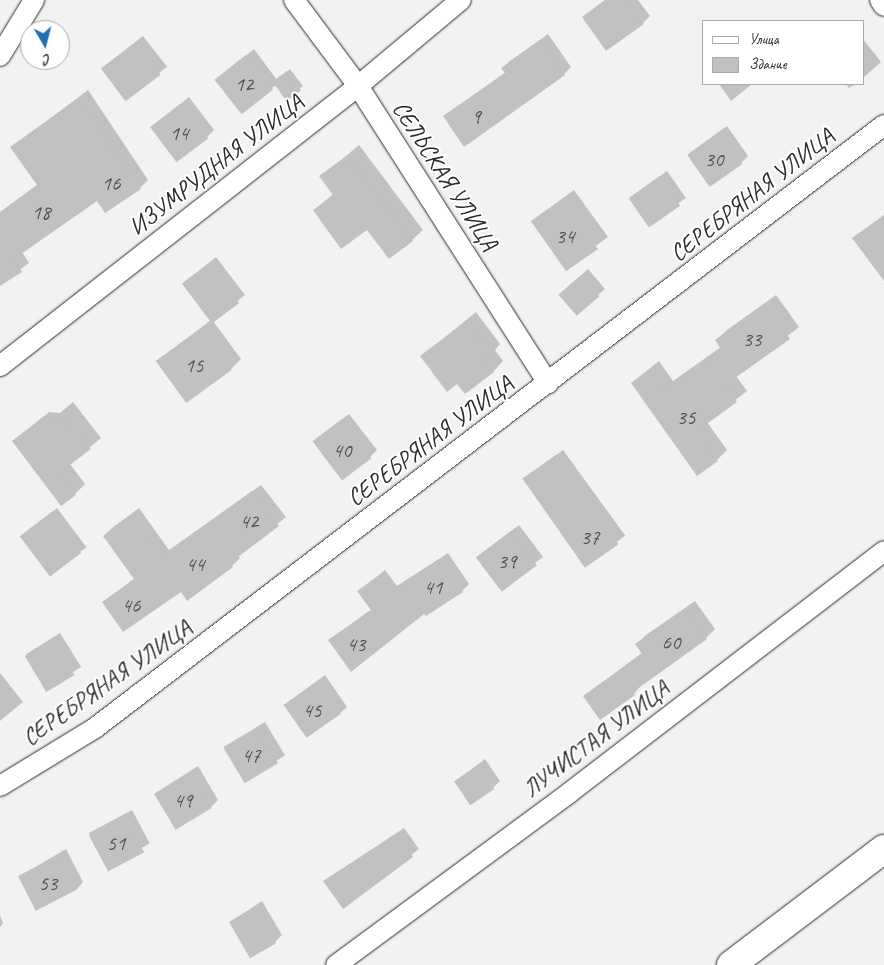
<!DOCTYPE html>
<meta charset="utf-8">
<style>
body{margin:0}
#map{position:relative;width:884px;height:965px;overflow:hidden;background:#f2f2f2;font-family:Caveat,sans-serif}
div>[style]{position:absolute}
.shadow>*{inset:0;background:#0003;transform-origin:0 0}
.building>*{inset:0;background:#c1c1c1;transform-origin:0 0}
.roads{filter:drop-shadow(0 0 1px #2b2b2b) drop-shadow(0 0 1px #2b2b2b)}
.street>*{height:20px;margin:-10px;padding:0 10px;transform-origin:10px;border-radius:10px;background:#fff}
.secondary>*{height:28px;margin:-14px;padding:0 14px;transform-origin:14px;border-radius:14px;background:#fff}
span{translate:-50% -50%;white-space:nowrap;text-align:center;line-height:1.15;-webkit-text-stroke:4px #fff;paint-order:stroke}
.number-label{font-size:21px;color:#505050}
.number-label span{-webkit-text-stroke-width:0}
.street-label{font-size:24px;color:#2b2b2b}
.legend{position:absolute;left:702px;top:20px;width:162px;height:65px;box-sizing:border-box;background:#fff;border:1px solid #aaa;margin:0;padding:6px 9px;list-style:none;font-size:15px;color:#2b2b2b}
.legend li{display:flex;align-items:center;gap:10px;height:25px}
.legend b{width:25px;border:1px solid #aaa}
.north{position:absolute;left:20px;top:20px;width:50px;height:50px;box-sizing:border-box;background:#fff;border:1px solid #aaa;border-radius:50%;rotate:172deg;font-size:14px;font-weight:700;line-height:20px;text-align:center;color:#2b2b2b}
.north::after{content:'';display:block;margin:auto;width:18px;height:22px;background:#1f6fb2;clip-path:polygon(50% 0,100% 100%,50% 72%,0 100%)}
</style>
<div id="map">
<div class="shadow">
<i style="clip-path:polygon(605px 0,638px 0,650px 16px,643px 23px,584px 17px)"></i>
<i style="clip-path:polygon(548px 34px,571px 67px,564px 74px,445px 116px,506px 72px,503px 68px,510px 61px)"></i>
<i style="left:143px;top:36px;width:39px;height:52px;rotate:52deg"></i>
<i style="clip-path:polygon(863px 39px,881px 62px,863px 78px)"></i>
<i style="clip-path:polygon(254px 49px,277px 80px,290px 69px,303px 86px,288px 98px,277px 84px,242px 112px,216px 79px)"></i>
<i style="clip-path:polygon(719px 84px,750px 84px,751px 85px,731px 101px)"></i>
<i style="clip-path:polygon(846px 84px,855px 84px,849px 88px)"></i>
<i style="clip-path:polygon(88px 90px,148px 180px,140px 188px,98px 199px,22px 252px,29px 263px,0 284px,0 231px,13px 204px,38px 184px,11px 148px)"></i>
<i style="clip-path:polygon(189px 97px,214px 130px,207px 137px,151px 127px)"></i>
<i style="clip-path:polygon(727px 126px,748px 156px,741px 163px,688px 154px)"></i>
<i style="clip-path:polygon(359px 145px,423px 230px,412px 240px,314px 211px,333px 194px,321px 177px)"></i>
<i style="left:667px;top:171px;width:33px;height:46px;rotate:55deg"></i>
<i style="left:574px;top:190px;width:58px;height:53px;rotate:54deg"></i>
<i style="clip-path:polygon(216px 257px,245px 295px,213px 321px,241px 359px,231px 369px,158px 361px,211px 320px,183px 284px)"></i>
<i style="clip-path:polygon(588px 269px,605px 289px,598px 295px,567px 288px)"></i>
<i style="clip-path:polygon(776px 295px,799px 327px,736px 376px,747px 391px,707px 422px,727px 450px,717px 460px,632px 383px,659px 361px,673px 381px,721px 347px,717px 340px,727px 330px)"></i>
<i style="clip-path:polygon(476px 312px,500px 344px,495px 350px,503px 361px,493px 372px,458px 382px,422px 356px)"></i>
<i style="clip-path:polygon(73px 402px,101px 438px,70px 464px,85px 484px,75px 494px,13px 441px,49px 412px,60px 413px)"></i>
<i style="clip-path:polygon(349px 414px,377px 450px,370px 457px,321px 435px)"></i>
<i style="left:563px;top:450px;width:106px;height:48px;rotate:54deg"></i>
<i style="clip-path:polygon(261px 485px,286px 517px,238px 556px,240px 558px,232px 566px,181px 591px,104px 602px,135px 578px,104px 536px,112px 528px,139px 508px,169px 550px)"></i>
<i style="left:57px;top:508px;width:49px;height:46px;rotate:53deg"></i>
<i style="left:519px;top:525px;width:40px;height:53px;rotate:53deg"></i>
<i style="clip-path:polygon(448px 553px,469px 584px,462px 591px,424px 612px,330px 640px,372px 609px,359px 591px,385px 570px,397px 586px)"></i>
<i style="clip-path:polygon(695px 601px,715px 629px,706px 638px,642px 684px,634px 694px,584px 696px,643px 652px,637px 644px,646px 635px)"></i>
<i style="left:60px;top:633px;width:40px;height:40px;rotate:58deg"></i>
<i style="clip-path:polygon(0 673px,23px 702px,0 721px)"></i>
<i style="clip-path:polygon(325px 675px,347px 707px,340px 713px,284px 705px)"></i>
<i style="left:265px;top:722px;width:39px;height:48px;rotate:59deg"></i>
<i style="clip-path:polygon(485px 759px,500px 781px,493px 788px,455px 782px)"></i>
<i style="clip-path:polygon(198px 766px,218px 800px,211px 807px,156px 793px)"></i>
<i style="left:132px;top:810px;width:38px;height:49px;rotate:62deg"></i>
<i style="clip-path:polygon(404px 828px,419px 849px,343px 907px,325px 881px)"></i>
<i style="clip-path:polygon(66px 849px,83px 882px,77px 889px,20px 876px)"></i>
<i style="clip-path:polygon(262px 901px,282px 935px,275px 942px,230px 922px)"></i>
<i style="clip-path:polygon(0 915px,3px 923px,0 927px)"></i>
</div>
<div class="building">
<i style="clip-path:polygon(605px 0,627px 0,644px 24px,606px 51px,582px 17px)"></i>
<i style="clip-path:polygon(541px 40px,565px 75px,464px 147px,443px 116px,505px 73px,501px 68px)"></i>
<i style="left:136px;top:42px;width:41px;height:44px;rotate:53deg"></i>
<i style="left:246px;top:55px;width:44px;height:40px;rotate:52deg"></i>
<i style="left:287px;top:71px;width:24px;height:18px;rotate:54deg"></i>
<i style="clip-path:polygon(80px 97px,141px 189px,105px 213px,97px 201px,14px 259px,22px 272px,0 286px,0 212px,37px 185px,10px 147px)"></i>
<i style="left:182px;top:103px;width:44px;height:40px;rotate:53deg"></i>
<i style="left:720px;top:132px;width:39px;height:40px;rotate:55deg"></i>
<i style="clip-path:polygon(348px 155px,413px 241px,389px 259px,367px 230px,341px 249px,313px 210px,333px 195px,319px 176px)"></i>
<i style="left:660px;top:177px;width:35px;height:38px;rotate:55deg"></i>
<i style="left:563px;top:199px;width:61px;height:39px;rotate:55deg"></i>
<i style="clip-path:polygon(884px 215px,884px 281px,852px 238px)"></i>
<i style="left:209px;top:263px;width:50px;height:34px;rotate:53deg"></i>
<i style="left:581px;top:275px;width:28px;height:30px;rotate:49deg"></i>
<i style="clip-path:polygon(765px 304px,790px 339px,725px 385px,737px 402px,697px 431px,718px 461px,697px 476px,631px 383px,648px 370px,662px 391px,721px 349px,715px 340px)"></i>
<i style="clip-path:polygon(465px 322px,491px 356px,485px 361px,494px 372px,465px 394px,457px 384px,447px 392px,420px 356px)"></i>
<i style="left:201px;top:328px;width:52px;height:56px;rotate:54deg"></i>
<i style="clip-path:polygon(62px 412px,91px 449px,59px 473px,76px 495px,61px 506px,12px 441px,37px 422px,48px 422px)"></i>
<i style="left:342px;top:419px;width:49px;height:37px;rotate:53deg"></i>
<i style="left:556px;top:455px;width:109px;height:41px;rotate:55deg"></i>
<i style="clip-path:polygon(252px 491px,279px 526px,230px 563px,233px 567px,187px 601px,181px 592px,123px 632px,102px 602px,134px 579px,103px 536px,131px 515px,161px 557px)"></i>
<i style="left:51px;top:513px;width:50px;height:39px;rotate:53deg"></i>
<i style="left:511px;top:531px;width:43px;height:44px;rotate:53deg"></i>
<i style="clip-path:polygon(441px 559px,463px 592px,426px 616px,424px 614px,351px 672px,328px 640px,371px 610px,357px 591px,378px 576px,390px 592px)"></i>
<i style="clip-path:polygon(685px 609px,707px 639px,633px 692px,635px 695px,600px 720px,583px 696px,642px 654px,635px 644px)"></i>
<i style="left:53px;top:639px;width:42px;height:33px;rotate:59deg"></i>
<i style="left:318px;top:681px;width:40px;height:42px;rotate:55deg"></i>
<i style="left:257px;top:728px;width:41px;height:39px;rotate:59deg"></i>
<i style="left:478px;top:765px;width:29px;height:29px;rotate:56deg"></i>
<i style="left:190px;top:772px;width:42px;height:42px;rotate:59deg"></i>
<i style="left:125px;top:816px;width:41px;height:41px;rotate:62deg"></i>
<i style="clip-path:polygon(397px 833px,413px 857px,343px 909px,323px 881px)"></i>
<i style="left:59px;top:855px;width:39px;height:46px;rotate:63deg"></i>
<i style="left:255px;top:907px;width:42px;height:30px;rotate:60deg"></i>
</div>
<div class="roads">
<div class="street">
<i style="left:294px;top:0;width:107px;rotate:53.3deg"></i>
<i style="left:358px;top:86px;width:353px;rotate:57.4deg"></i>
<i style="left:880px;top:0;width:7px;rotate:56deg"></i>
<i style="left:0;top:56px;width:66px;rotate:-58.7deg"></i>
<i style="left:0;top:366px;width:454px;rotate:-38deg"></i>
<i style="left:358px;top:86px;width:134px;rotate:-39.9deg"></i>
<i style="left:0;top:786px;width:111px;rotate:-31.4deg"></i>
<i style="left:95px;top:728px;width:993px;rotate:-37.39deg"></i>
<i style="left:336px;top:965px;width:290px;rotate:-36.4deg"></i>
<i style="left:569px;top:793px;width:397px;rotate:-37.5deg"></i>
</div>
<div class="secondary">
<i style="left:731px;top:965px;width:192px;rotate:-37.2deg"></i>
</div>
</div>
<div class="number-label">
<span style="left:244px;top:84px">12</span>
<span style="left:476px;top:116px">9</span>
<span style="left:179px;top:133px">14</span>
<span style="left:714px;top:159px">30</span>
<span style="left:111px;top:183px">16</span>
<span style="left:41px;top:212px">18</span>
<span style="left:565px;top:236px">34</span>
<span style="left:752px;top:339px">33</span>
<span style="left:194px;top:365px">15</span>
<span style="left:686px;top:417px">35</span>
<span style="left:342px;top:450px">40</span>
<span style="left:249px;top:521px">42</span>
<span style="left:590px;top:537px">37</span>
<span style="left:507px;top:561px">39</span>
<span style="left:195px;top:564px">44</span>
<span style="left:433px;top:587px">41</span>
<span style="left:131px;top:605px">46</span>
<span style="left:671px;top:642px">60</span>
<span style="left:356px;top:644px">43</span>
<span style="left:312px;top:710px">45</span>
<span style="left:251px;top:755px">47</span>
<span style="left:183px;top:800px">49</span>
<span style="left:116px;top:843px">51</span>
<span style="left:48px;top:883px">53</span>
</div>
<div class="street-label">
<span style="left:216px;top:165px;rotate:-38deg">ИЗУМРУДНАЯ УЛИЦА</span>
<span style="left:445px;top:176px;rotate:57deg">СЕЛЬСКАЯ УЛИЦА</span>
<span style="left:752px;top:195px;rotate:-38deg">СЕРЕБРЯНАЯ УЛИЦА</span>
<span style="left:430px;top:441px;rotate:-37deg">СЕРЕБРЯНАЯ УЛИЦА</span>
<span style="left:107px;top:683px;rotate:-35deg">СЕРЕБРЯНАЯ УЛИЦА</span>
<span style="left:596px;top:739px;rotate:-37deg">ЛУЧИСТАЯ УЛИЦА</span>
</div>
<ul class="legend">
<li><b style="height:6px;background:#fff"></b>Улица</li>
<li><b style="height:14px;background:#c1c1c1"></b>Здание</li>
</ul>
<div class="north">С</div>
</div>
